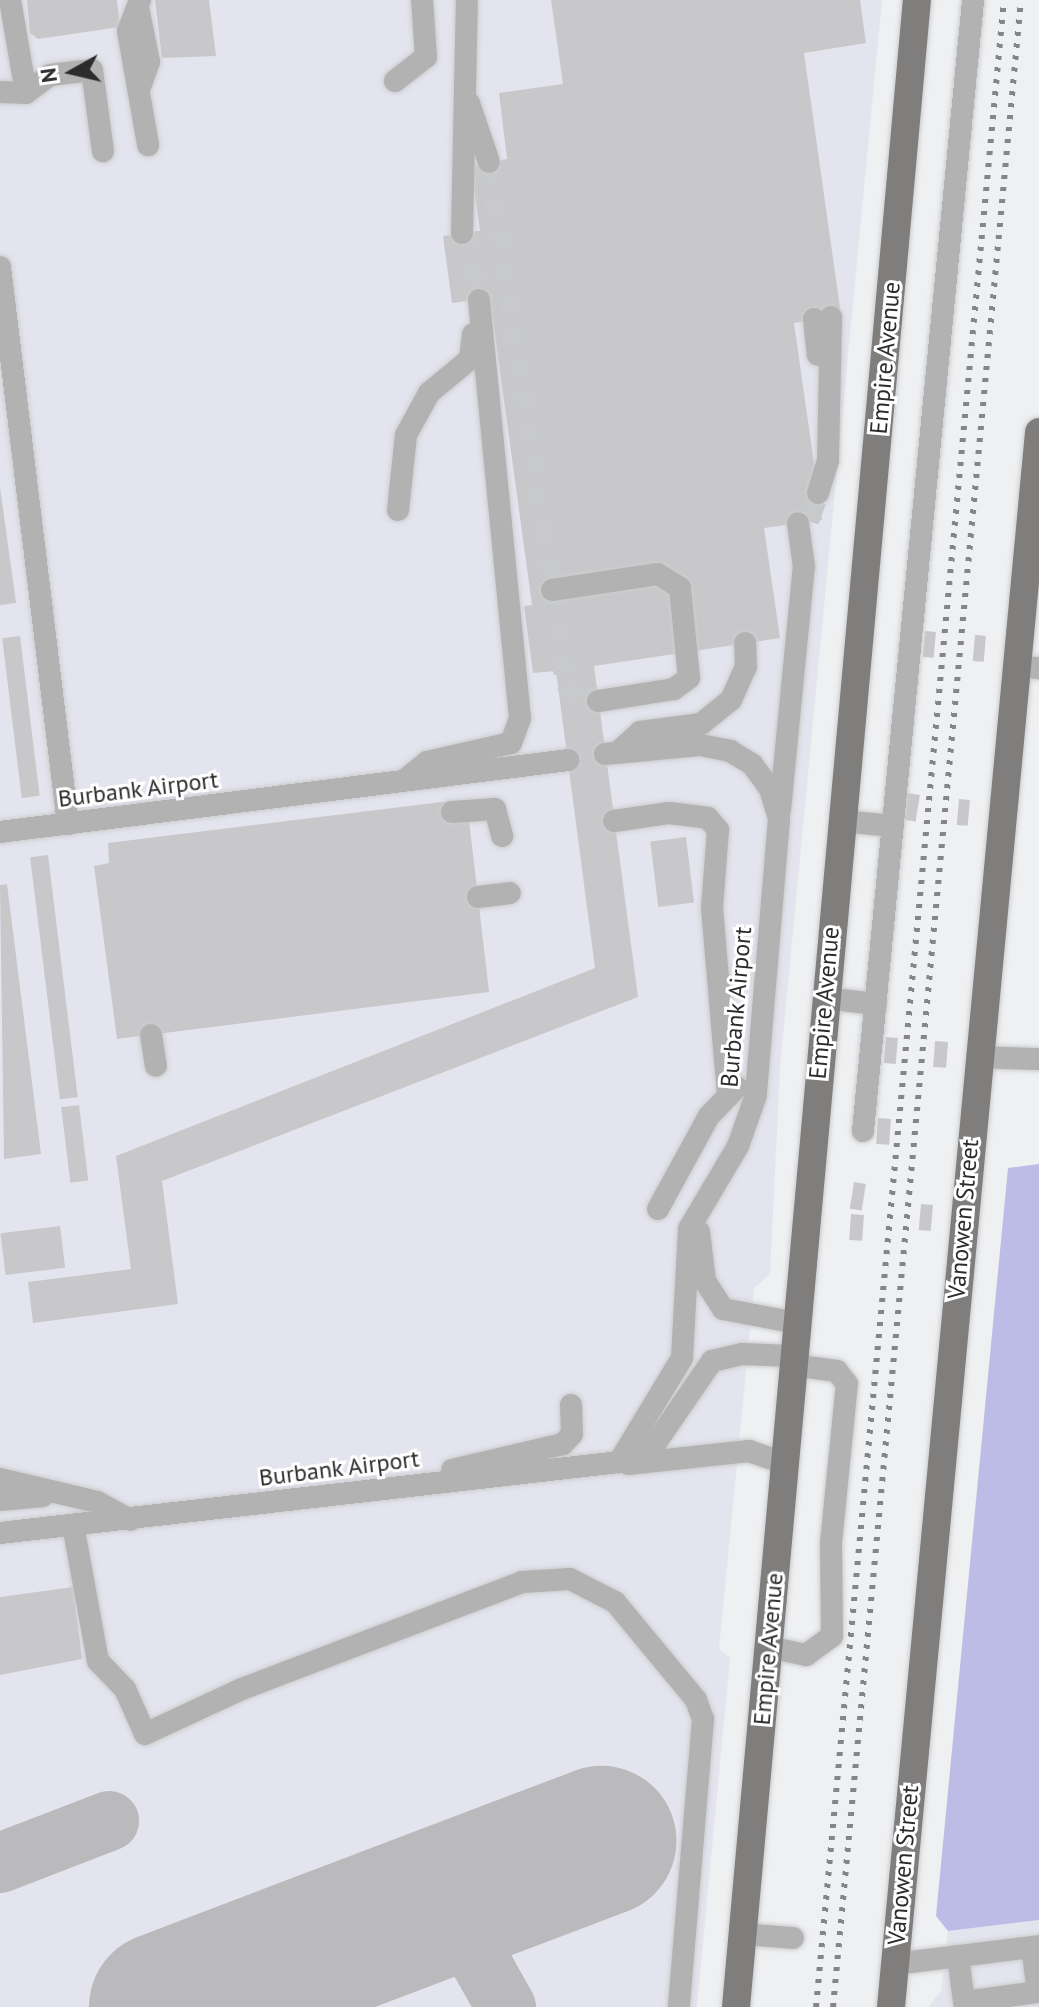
<!DOCTYPE html>
<style>
body{margin:0}
#map{position:relative;width:1039px;height:2007px;overflow:hidden;background:#eff0f2;font-family:"PT Sans",sans-serif}
div>[style]{position:absolute}
.built>*{inset:0;background:#e4e4ee}
.green>*{inset:0;background:#bdbce7}
.taxiway>*{height:60px;margin:-30px;padding:0 30px;transform-origin:30px;border-radius:30px;background:#bababc}
.runway>*{height:150px;margin:-75px;padding:0 75px;transform-origin:75px;border-radius:75px;background:#bababc}
.building>*{inset:0;background:#c8c8ca;transform-origin:0 0}
.minor-tunnel>*{height:22px;margin-top:-11px;transform-origin:0;background:repeating-linear-gradient(90deg,#c8c9cb 0 22px,transparent 0 33px)}
.roads{filter:drop-shadow(0 0 2px #cccdcf) drop-shadow(0 0 2px #cccdcf)}
.minor>*{height:22px;margin:-11px;padding:0 11px;transform-origin:11px;border-radius:11px;background:#b3b2b2}
.major>*{height:28px;margin:-14px;padding:0 14px;transform-origin:14px;border-radius:14px;background:#807e7d}
.rail>*{height:6px;margin-top:-3px;transform-origin:0;background:repeating-linear-gradient(90deg,#858587 0 4px,transparent 0 12px)}
span{translate:-50% -50%;white-space:nowrap;text-align:center;line-height:1.15;-webkit-text-stroke:6px #fff;paint-order:stroke}
.street-label{font-size:24px;color:#2c2c2d}
.north{position:absolute;left:32px;top:32px;width:80px;height:80px;-webkit-text-stroke:6px #fff;paint-order:stroke;rotate:262deg;font-size:22px;font-weight:700;line-height:32px;text-align:center;color:#2c2c2d}
.north::after{content:'';display:block;margin:auto;width:28px;height:36px;background:#2c2c2d;clip-path:polygon(50% 0,100% 100%,50% 72%,0 100%)}
</style>
<div id="map">
<div class="built">
<i style="clip-path:polygon(0 0,882px 0,780px 1067px,770px 1274px,754px 1288px,719px 1649px,730px 1658px,697px 2007px,0 2007px)"></i>
<i style="clip-path:polygon(1039px 1920px,1039px 2007px,928px 2007px,941px 1991px,948px 1931px)"></i>
</div>
<div class="green">
<i style="clip-path:polygon(1039px 1164px,1039px 1920px,948px 1931px,936px 1916px,1008px 1168px)"></i>
</div>
<div class="taxiway">
<i style="left:0;top:1863px;width:117px;rotate:-21.1deg"></i>
<i style="left:381px;top:1924px;width:57px;rotate:6deg"></i>
<i style="left:438px;top:1930px;width:39px;rotate:27deg"></i>
<i style="left:473px;top:1948px;width:68px;rotate:60.8deg"></i>
</div>
<div class="runway">
<i style="left:164px;top:2007px;width:468px;rotate:-20.8deg"></i>
</div>
<div class="building">
<i style="clip-path:polygon(27px 0,117px 0,120px 27px,38px 39px,30px 33px)"></i>
<i style="clip-path:polygon(155px 0,209px 0,216px 56px,162px 58px)"></i>
<i style="clip-path:polygon(551px 0,860px 0,866px 43px,804px 53px,841px 315px,794px 323px,822px 520px,764px 528px,780px 638px,594px 666px,638px 997px,162px 1181px,178px 1304px,33px 1323px,28px 1282px,131px 1269px,116px 1156px,595px 968px,556px 671px,533px 673px,524px 606px,532px 605px,490px 298px,452px 303px,443px 236px,480px 231px,471px 166px,507px 159px,499px 93px,563px 84px)"></i>
<i style="clip-path:polygon(0 487px,16px 603px,0 605px)"></i>
<i style="left:925px;top:631px;width:11px;height:26px;rotate:5deg"></i>
<i style="left:975px;top:635px;width:11px;height:26px;rotate:5deg"></i>
<i style="left:20px;top:636px;width:161px;height:18px;rotate:83deg"></i>
<i style="left:908px;top:793px;width:12px;height:27px;rotate:9deg"></i>
<i style="left:959px;top:799px;width:11px;height:26px;rotate:5deg"></i>
<i style="clip-path:polygon(450px 801px,453px 822px,469px 820px,489px 992px,117px 1039px,94px 866px,109px 863px,108px 843px)"></i>
<i style="left:686px;top:837px;width:66px;height:36px;rotate:83deg"></i>
<i style="left:48px;top:855px;width:244px;height:18px;rotate:83deg"></i>
<i style="clip-path:polygon(7px 884px,41px 1154px,4px 1159px,0 885px)"></i>
<i style="left:886px;top:1037px;width:12px;height:26px;rotate:5deg"></i>
<i style="left:935px;top:1041px;width:13px;height:26px;rotate:4deg"></i>
<i style="left:79px;top:1105px;width:76px;height:18px;rotate:83deg"></i>
<i style="left:878px;top:1118px;width:13px;height:26px;rotate:4deg"></i>
<i style="left:854px;top:1182px;width:12px;height:27px;rotate:9deg"></i>
<i style="left:921px;top:1204px;width:12px;height:26px;rotate:5deg"></i>
<i style="left:851px;top:1214px;width:13px;height:26px;rotate:4deg"></i>
<i style="left:60px;top:1226px;width:42px;height:60px;rotate:83deg"></i>
<i style="clip-path:polygon(73px 1587px,82px 1659px,0 1675px,0 1597px)"></i>
</div>
<div class="minor-tunnel">
<i style="left:489px;top:162px;width:526px;rotate:81.58deg"></i>
<i style="left:566px;top:682px;width:21px;rotate:53deg"></i>
<i style="left:579px;top:699px;width:19px;rotate:6deg"></i>
<i style="left:470px;top:232px;width:69px;rotate:82.5deg"></i>
<i style="left:808px;top:521px;width:30px;rotate:-70deg"></i>
<i style="left:568px;top:760px;width:37px;rotate:-9deg"></i>
</div>
<div class="roads">
<div class="minor">
<i style="left:10px;top:0;width:94px;rotate:80.2deg"></i>
<i style="left:140px;top:0;width:33px;rotate:111deg"></i>
<i style="left:128px;top:31px;width:116px;rotate:80deg"></i>
<i style="left:139px;top:12px;width:51px;rotate:78.7deg"></i>
<i style="left:149px;top:62px;width:27px;rotate:110deg"></i>
<i style="left:395px;top:81px;width:39px;rotate:-38deg"></i>
<i style="left:426px;top:57px;width:57px;rotate:-94deg"></i>
<i style="left:0;top:92px;width:26px;rotate:2deg"></i>
<i style="left:26px;top:93px;width:30px;rotate:-37deg"></i>
<i style="left:50px;top:75px;width:42px;rotate:-6.8deg"></i>
<i style="left:92px;top:70px;width:82px;rotate:82.3deg"></i>
<i style="left:469px;top:103px;width:62px;rotate:71.3deg"></i>
<i style="left:462px;top:233px;width:233px;rotate:-88.8deg"></i>
<i style="left:0;top:267px;width:561px;rotate:83.04deg"></i>
<i style="left:814px;top:319px;width:36px;rotate:84deg"></i>
<i style="left:818px;top:493px;width:34px;rotate:-73deg"></i>
<i style="left:828px;top:461px;width:144px;rotate:-88.8deg"></i>
<i style="left:398px;top:510px;width:75px;rotate:-83.9deg"></i>
<i style="left:406px;top:435px;width:48px;rotate:-61.3deg"></i>
<i style="left:429px;top:393px;width:53px;rotate:-39.7deg"></i>
<i style="left:470px;top:359px;width:25px;rotate:-83deg"></i>
<i style="left:552px;top:590px;width:107px;rotate:-8.6deg"></i>
<i style="left:658px;top:574px;width:26px;rotate:32deg"></i>
<i style="left:680px;top:588px;width:90px;rotate:84.3deg"></i>
<i style="left:689px;top:678px;width:19px;rotate:144deg"></i>
<i style="left:674px;top:689px;width:77px;rotate:171deg"></i>
<i style="left:1014px;top:666px;width:25px;rotate:5deg"></i>
<i style="left:617px;top:753px;width:31px;rotate:-42deg"></i>
<i style="left:640px;top:732px;width:62px;rotate:-7.5deg"></i>
<i style="left:701px;top:724px;width:38px;rotate:-39deg"></i>
<i style="left:731px;top:700px;width:36px;rotate:-66deg"></i>
<i style="left:746px;top:667px;width:24px;rotate:-92deg"></i>
<i style="left:605px;top:754px;width:95px;rotate:-5.4deg"></i>
<i style="left:700px;top:745px;width:31px;rotate:11deg"></i>
<i style="left:730px;top:751px;width:26px;rotate:31deg"></i>
<i style="left:752px;top:764px;width:31px;rotate:54deg"></i>
<i style="left:770px;top:789px;width:31px;rotate:73deg"></i>
<i style="left:779px;top:819px;width:277px;rotate:94.8deg"></i>
<i style="left:756px;top:1095px;width:54px;rotate:109.4deg"></i>
<i style="left:738px;top:1146px;width:96px;rotate:120.6deg"></i>
<i style="left:689px;top:1229px;width:129px;rotate:93.1deg"></i>
<i style="left:682px;top:1358px;width:122px;rotate:121.2deg"></i>
<i style="left:406px;top:779px;width:27px;rotate:-39deg"></i>
<i style="left:427px;top:762px;width:86px;rotate:-12.7deg"></i>
<i style="left:511px;top:743px;width:27px;rotate:-70deg"></i>
<i style="left:520px;top:718px;width:420px;rotate:-95.6deg"></i>
<i style="left:780px;top:810px;width:244px;rotate:-84.4deg"></i>
<i style="left:804px;top:567px;width:44px;rotate:-97.8deg"></i>
<i style="left:452px;top:812px;width:43px;rotate:-4deg"></i>
<i style="left:495px;top:809px;width:28px;rotate:75deg"></i>
<i style="left:614px;top:821px;width:56px;rotate:-8.3deg"></i>
<i style="left:669px;top:813px;width:39px;rotate:7deg"></i>
<i style="left:708px;top:818px;width:16px;rotate:50deg"></i>
<i style="left:718px;top:830px;width:78px;rotate:94.4deg"></i>
<i style="left:712px;top:908px;width:189px;rotate:85.1deg"></i>
<i style="left:841px;top:821px;width:52px;rotate:5.5deg"></i>
<i style="left:0;top:832px;width:573px;rotate:-7.22deg"></i>
<i style="left:478px;top:897px;width:32px;rotate:-7deg"></i>
<i style="left:825px;top:998px;width:51px;rotate:6.7deg"></i>
<i style="left:151px;top:1035px;width:31px;rotate:81deg"></i>
<i style="left:978px;top:1057px;width:61px;rotate:1.9deg"></i>
<i style="left:863px;top:1131px;width:1136px;rotate:-84.44deg"></i>
<i style="left:658px;top:1209px;width:106px;rotate:-61.3deg"></i>
<i style="left:709px;top:1116px;width:40px;rotate:-46deg"></i>
<i style="left:699px;top:1232px;width:49px;rotate:83deg"></i>
<i style="left:705px;top:1281px;width:33px;rotate:57deg"></i>
<i style="left:723px;top:1309px;width:75px;rotate:10.7deg"></i>
<i style="left:628px;top:1464px;width:122px;rotate:-6.1deg"></i>
<i style="left:749px;top:1451px;width:37px;rotate:19deg"></i>
<i style="left:452px;top:1470px;width:114px;rotate:-13.2deg"></i>
<i style="left:563px;top:1444px;width:13px;rotate:-48deg"></i>
<i style="left:572px;top:1434px;width:29px;rotate:-92deg"></i>
<i style="left:0;top:1479px;width:100px;rotate:13.3deg"></i>
<i style="left:97px;top:1502px;width:38px;rotate:28deg"></i>
<i style="left:0;top:1500px;width:43px;rotate:-5.3deg"></i>
<i style="left:73px;top:1525px;width:138px;rotate:79.6deg"></i>
<i style="left:98px;top:1661px;width:39px;rotate:46deg"></i>
<i style="left:125px;top:1689px;width:49px;rotate:66deg"></i>
<i style="left:145px;top:1734px;width:107px;rotate:-24.9deg"></i>
<i style="left:242px;top:1689px;width:300px;rotate:-20.9deg"></i>
<i style="left:522px;top:1582px;width:48px;rotate:-3.6deg"></i>
<i style="left:570px;top:1579px;width:51px;rotate:27.1deg"></i>
<i style="left:615px;top:1602px;width:127px;rotate:50.4deg"></i>
<i style="left:696px;top:1700px;width:20px;rotate:70deg"></i>
<i style="left:703px;top:1719px;width:289px;rotate:94.8deg"></i>
<i style="left:0;top:1533px;width:623px;rotate:-6.54deg"></i>
<i style="left:619px;top:1462px;width:40px;rotate:-26.6deg"></i>
<i style="left:655px;top:1444px;width:101px;rotate:-55.5deg"></i>
<i style="left:712px;top:1361px;width:31px;rotate:-13deg"></i>
<i style="left:742px;top:1354px;width:51px;rotate:2.2deg"></i>
<i style="left:768px;top:1647px;width:39px;rotate:12deg"></i>
<i style="left:806px;top:1655px;width:32px;rotate:-36deg"></i>
<i style="left:832px;top:1636px;width:93px;rotate:-90.6deg"></i>
<i style="left:831px;top:1543px;width:160px;rotate:-84.3deg"></i>
<i style="left:847px;top:1384px;width:16px;rotate:-128deg"></i>
<i style="left:837px;top:1371px;width:44px;rotate:-172.2deg"></i>
<i style="left:743px;top:1934px;width:50px;rotate:4.6deg"></i>
<i style="left:958px;top:1956px;width:46px;rotate:82.6deg"></i>
<i style="left:964px;top:2002px;width:75px;rotate:-7.7deg"></i>
<i style="left:1038px;top:1992px;width:45px;rotate:-97.6deg"></i>
<i style="left:895px;top:1964px;width:145px;rotate:-7.1deg"></i>
</div>
<div class="major">
<i style="left:736px;top:2007px;width:2015px;rotate:-84.85deg"></i>
<i style="left:891px;top:2007px;width:1582px;rotate:-84.63deg"></i>
</div>
</div>
<div class="rail">
<i style="left:816px;top:2007px;width:2016px;rotate:-84.65deg"></i>
<i style="left:833px;top:2007px;width:2016px;rotate:-84.65deg"></i>
</div>
<div class="street-label">
<span style="left:885px;top:358px;rotate:-85deg">Empire Avenue</span>
<span style="left:138px;top:789px;rotate:-7deg">Burbank Airport</span>
<span style="left:824px;top:1003px;rotate:-85deg">Empire Avenue</span>
<span style="left:736px;top:1007px;rotate:-85deg">Burbank Airport</span>
<span style="left:963px;top:1219px;rotate:-85deg">Vanowen Street</span>
<span style="left:339px;top:1468px;rotate:-7deg">Burbank Airport</span>
<span style="left:768px;top:1649px;rotate:-85deg">Empire Avenue</span>
<span style="left:903px;top:1865px;rotate:-85deg">Vanowen Street</span>
</div>
<div class="north">N</div>
</div>
